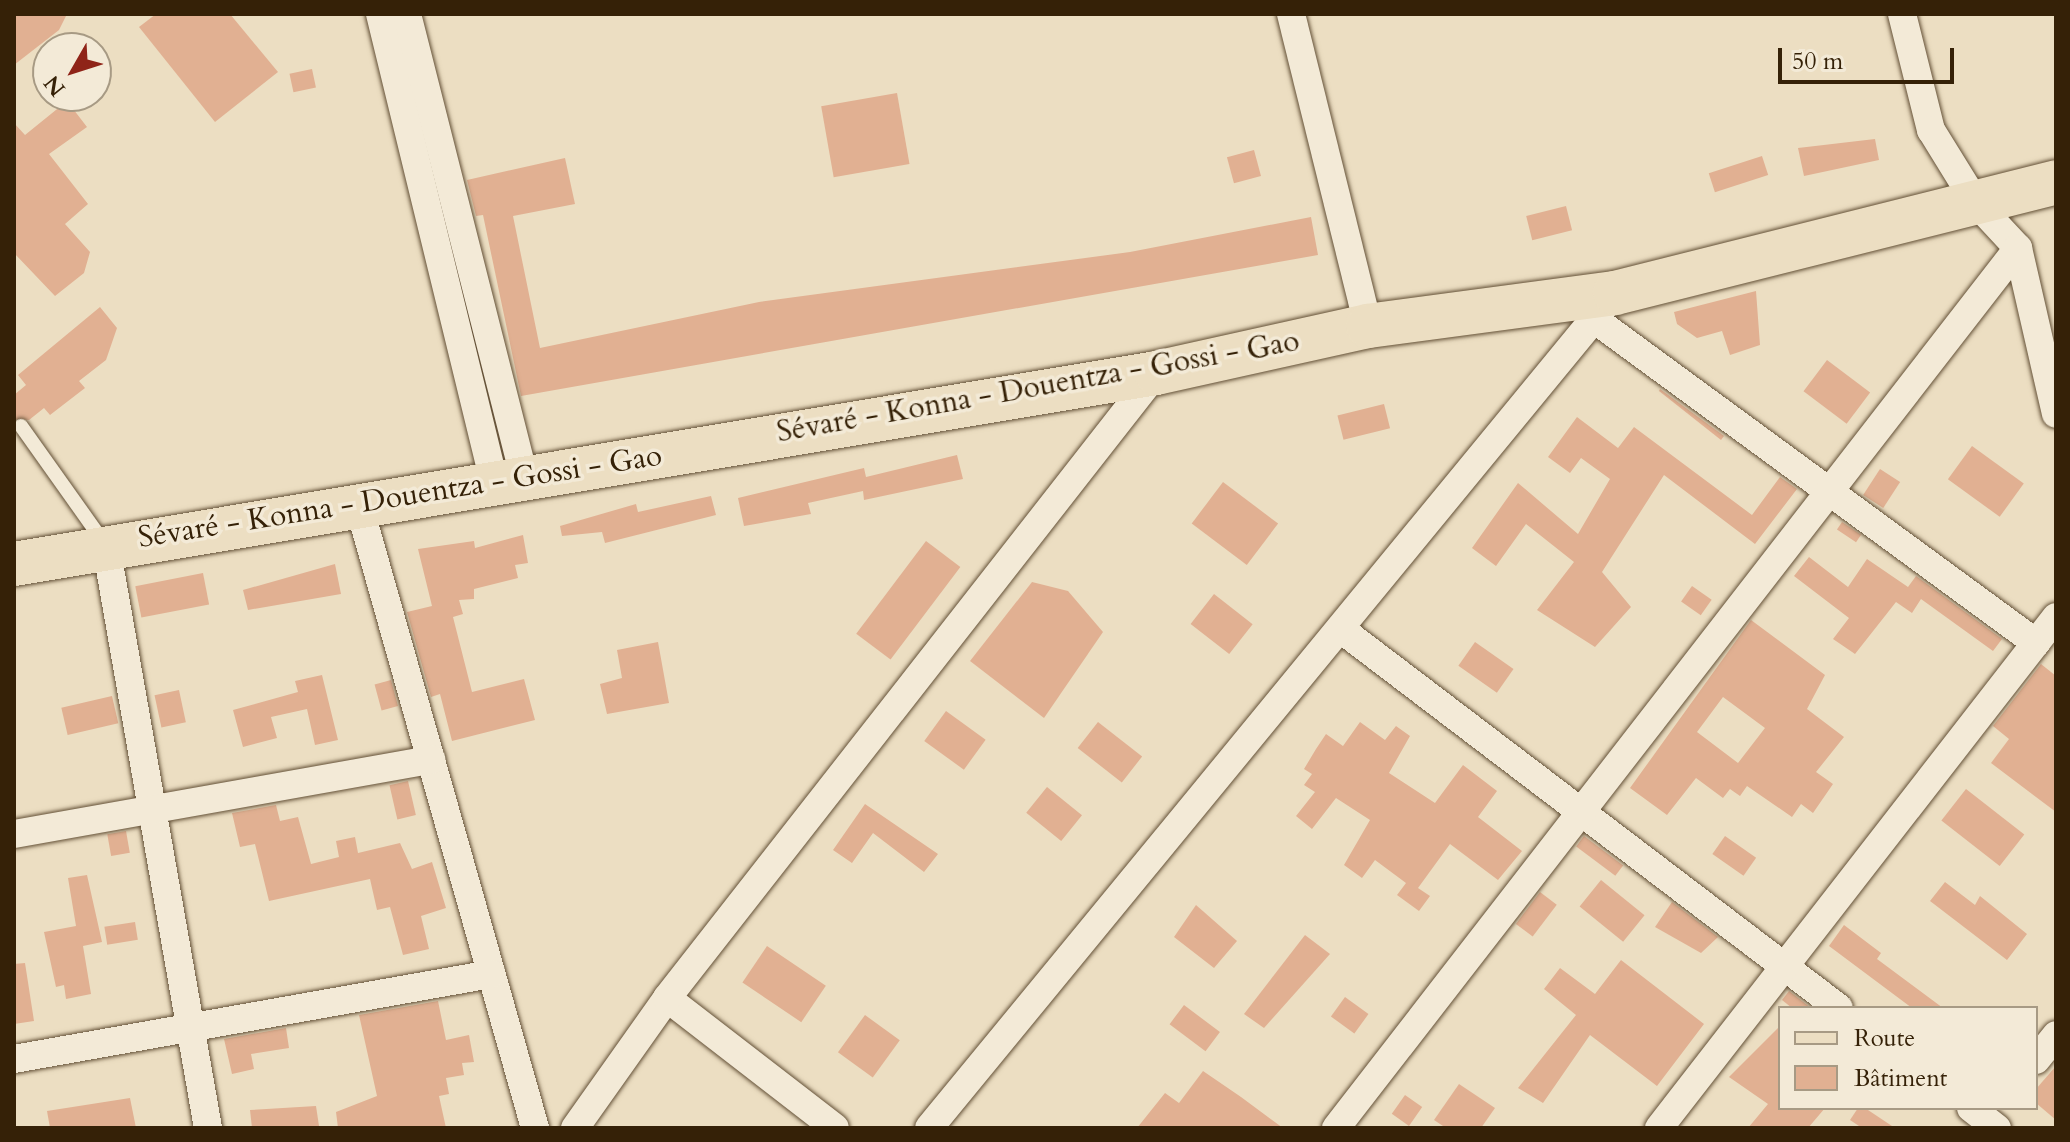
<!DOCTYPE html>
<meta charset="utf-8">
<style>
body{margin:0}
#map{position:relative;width:2070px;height:1142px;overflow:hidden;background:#ecdec2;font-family:Cardo,serif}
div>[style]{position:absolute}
.building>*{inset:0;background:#e1b092;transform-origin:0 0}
.roads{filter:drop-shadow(0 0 2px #635036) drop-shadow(0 0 2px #635036)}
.service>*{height:14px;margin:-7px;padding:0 7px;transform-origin:7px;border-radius:7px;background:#f3ead7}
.minor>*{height:28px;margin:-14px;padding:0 14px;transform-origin:14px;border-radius:14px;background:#f3ead7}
.primary>*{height:44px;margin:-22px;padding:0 22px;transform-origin:22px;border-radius:22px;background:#ecdec2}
span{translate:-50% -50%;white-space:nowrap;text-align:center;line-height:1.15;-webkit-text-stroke:7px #f3ead7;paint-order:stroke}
.street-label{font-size:30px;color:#352107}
.frame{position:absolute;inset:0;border:16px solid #352107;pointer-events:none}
.legend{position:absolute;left:1778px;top:1006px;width:260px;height:104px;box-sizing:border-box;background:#f3ead7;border:2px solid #a79a84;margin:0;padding:10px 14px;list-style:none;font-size:24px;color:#352107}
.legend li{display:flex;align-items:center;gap:16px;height:40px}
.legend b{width:40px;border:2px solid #a79a84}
.north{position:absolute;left:32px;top:32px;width:80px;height:80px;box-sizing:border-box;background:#f3ead7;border:2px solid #a79a84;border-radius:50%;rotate:231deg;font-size:22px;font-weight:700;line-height:32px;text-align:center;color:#352107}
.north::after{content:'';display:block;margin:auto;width:28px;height:36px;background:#8f2418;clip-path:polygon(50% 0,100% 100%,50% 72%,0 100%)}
.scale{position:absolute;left:1778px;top:48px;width:176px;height:36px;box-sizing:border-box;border:4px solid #352107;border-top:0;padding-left:10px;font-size:24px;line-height:28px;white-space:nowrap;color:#352107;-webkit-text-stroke:6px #f3ead7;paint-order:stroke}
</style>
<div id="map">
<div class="building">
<i style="clip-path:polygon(14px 14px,67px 14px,59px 30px,14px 65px)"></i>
<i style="clip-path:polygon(156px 14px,230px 14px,278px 72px,215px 122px,139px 27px)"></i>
<i style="left:312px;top:69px;width:19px;height:23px;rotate:78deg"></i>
<i style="left:897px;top:93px;width:72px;height:77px;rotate:80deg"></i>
<i style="clip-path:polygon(67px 101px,87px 127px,49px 154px,88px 204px,65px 224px,90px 252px,84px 273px,55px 296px,14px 253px,14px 123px,25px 135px)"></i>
<i style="clip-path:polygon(1875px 139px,1879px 160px,1804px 176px,1798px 148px)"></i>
<i style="left:1254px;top:150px;width:27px;height:28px;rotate:75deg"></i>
<i style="left:1762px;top:156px;width:20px;height:56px;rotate:72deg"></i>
<i style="clip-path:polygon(565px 158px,575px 204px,513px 216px,540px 348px,759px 302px,1130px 252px,1311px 217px,1318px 255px,521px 396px,483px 215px,476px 216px,467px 180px)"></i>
<i style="left:1566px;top:206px;width:25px;height:41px;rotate:76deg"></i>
<i style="clip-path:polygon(1756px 291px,1760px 345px,1730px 355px,1722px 331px,1697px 338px,1677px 324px,1674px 312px)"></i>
<i style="clip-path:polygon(100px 307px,117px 328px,106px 360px,79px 381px,85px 388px,50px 415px,44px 408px,29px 420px,14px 419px,14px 395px,26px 385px,18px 375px)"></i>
<i style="left:1827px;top:360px;width:54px;height:39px;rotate:37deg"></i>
<i style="clip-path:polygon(1660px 389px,1724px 436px,1721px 440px,1659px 391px)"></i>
<i style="left:1384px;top:404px;width:25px;height:48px;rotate:76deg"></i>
<i style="clip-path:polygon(1577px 417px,1618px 448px,1634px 427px,1752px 515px,1780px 477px,1797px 489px,1755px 544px,1664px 475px,1602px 572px,1631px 607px,1595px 647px,1537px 610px,1574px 562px,1526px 524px,1496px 566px,1472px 548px,1518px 483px,1578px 534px,1610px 479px,1581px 458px,1570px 473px,1548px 457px)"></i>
<i style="left:1972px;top:446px;width:64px;height:41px;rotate:36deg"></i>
<i style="clip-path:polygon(957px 455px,963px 479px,864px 500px,863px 491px,808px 503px,811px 514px,744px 526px,738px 498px,864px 468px,866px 477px)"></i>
<i style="left:1880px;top:469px;width:24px;height:31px;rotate:33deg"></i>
<i style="left:1223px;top:482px;width:69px;height:52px;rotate:37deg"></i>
<i style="clip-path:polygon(711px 496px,716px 515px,605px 543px,602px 532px,562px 536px,560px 526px,636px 504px,638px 512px)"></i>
<i style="left:1842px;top:522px;width:23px;height:9px;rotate:34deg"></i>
<i style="clip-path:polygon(523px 535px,528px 563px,515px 565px,518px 578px,474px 589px,474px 599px,459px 600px,463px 614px,453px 617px,472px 692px,524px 679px,535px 720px,452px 741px,440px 694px,431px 697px,407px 612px,432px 606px,418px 549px,474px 541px,475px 548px)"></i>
<i style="left:926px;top:541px;width:43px;height:116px;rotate:37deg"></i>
<i style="clip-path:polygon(1809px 557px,1848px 587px,1867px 559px,1908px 587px,1916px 576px,2002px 639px,1993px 651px,1921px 599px,1912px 613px,1896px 602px,1855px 654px,1833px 639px,1849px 618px,1794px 576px)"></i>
<i style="clip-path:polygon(335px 564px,341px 594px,248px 610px,243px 590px)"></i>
<i style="left:203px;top:573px;width:32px;height:69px;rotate:79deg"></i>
<i style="clip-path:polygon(1032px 582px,1068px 591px,1103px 632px,1044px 718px,970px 661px)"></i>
<i style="left:1692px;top:586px;width:24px;height:19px;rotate:35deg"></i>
<i style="left:1214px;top:594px;width:49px;height:38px;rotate:38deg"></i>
<i style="clip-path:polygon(evenodd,1751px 620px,1825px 675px,1807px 709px,1844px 737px,1816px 772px,1833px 784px,1813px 813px,1801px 804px,1792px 817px,1747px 786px,1740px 796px,1730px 789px,1723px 798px,1696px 778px,1667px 815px,1630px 788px,1751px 620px,1723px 697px,1765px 728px,1738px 763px,1697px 732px,1723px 697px)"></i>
<i style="clip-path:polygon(658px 642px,669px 703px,607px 714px,600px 684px,622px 678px,617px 650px)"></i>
<i style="left:1475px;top:642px;width:47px;height:29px;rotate:35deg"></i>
<i style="clip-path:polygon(2041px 664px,2056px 676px,2056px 812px,1991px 763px,2009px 739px,1993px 726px)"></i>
<i style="clip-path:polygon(322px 675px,338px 740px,315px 745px,307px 709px,271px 717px,277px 738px,243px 747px,233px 710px,298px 692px,295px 681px)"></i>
<i style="left:391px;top:680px;width:27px;height:17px;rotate:75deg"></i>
<i style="left:179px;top:690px;width:33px;height:25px;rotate:78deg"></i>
<i style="left:112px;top:696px;width:28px;height:52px;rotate:77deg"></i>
<i style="left:946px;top:711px;width:49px;height:37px;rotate:36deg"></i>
<i style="left:1098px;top:722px;width:56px;height:33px;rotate:38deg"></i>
<i style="clip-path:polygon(1360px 722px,1385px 740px,1396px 726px,1410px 736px,1389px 773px,1435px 803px,1463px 765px,1497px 791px,1478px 817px,1522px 851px,1498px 880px,1450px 844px,1418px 888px,1430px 896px,1419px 911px,1397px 895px,1406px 883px,1375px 860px,1362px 878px,1344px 865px,1370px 820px,1336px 798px,1312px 829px,1296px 816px,1315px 792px,1304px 785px,1312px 774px,1304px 769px,1316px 749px,1326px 734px,1343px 746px)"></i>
<i style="left:408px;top:781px;width:35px;height:19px;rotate:77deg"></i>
<i style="left:1047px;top:787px;width:45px;height:33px;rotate:39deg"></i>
<i style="left:1966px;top:789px;width:74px;height:40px;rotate:38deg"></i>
<i style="clip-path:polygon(865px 804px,938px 854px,924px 872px,873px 833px,852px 863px,833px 850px)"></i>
<i style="clip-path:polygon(276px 805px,280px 821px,298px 817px,311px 864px,339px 857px,336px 841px,355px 837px,358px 853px,400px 843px,412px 869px,432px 862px,446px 908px,421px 916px,429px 949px,403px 955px,390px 907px,377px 910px,370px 879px,269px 901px,255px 844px,240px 847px,232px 813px)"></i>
<i style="left:126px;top:831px;width:22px;height:19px;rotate:80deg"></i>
<i style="left:1584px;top:836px;width:49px;height:13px;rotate:37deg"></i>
<i style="left:1725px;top:836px;width:38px;height:22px;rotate:35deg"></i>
<i style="clip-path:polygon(87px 875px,102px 942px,83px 946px,91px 994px,66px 999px,64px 985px,56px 987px,44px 932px,76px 926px,68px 878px)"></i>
<i style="left:1601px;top:880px;width:56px;height:34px;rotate:39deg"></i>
<i style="clip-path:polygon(1945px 882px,1975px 905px,1980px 896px,2027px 934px,2007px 960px,1930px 901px)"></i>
<i style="left:1540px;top:892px;width:21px;height:40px;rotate:37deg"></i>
<i style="clip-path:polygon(1672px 902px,1718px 937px,1701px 953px,1655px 927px)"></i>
<i style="clip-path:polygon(1196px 905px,1237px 941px,1214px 968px,1174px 937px)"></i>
<i style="left:135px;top:922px;width:18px;height:31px;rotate:81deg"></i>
<i style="clip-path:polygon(1844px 925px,1881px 953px,1877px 959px,1943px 1008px,1912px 1008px,1829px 946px)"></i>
<i style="clip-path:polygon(1305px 935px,1330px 954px,1264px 1028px,1244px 1014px)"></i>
<i style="left:767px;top:946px;width:71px;height:44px;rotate:34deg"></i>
<i style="clip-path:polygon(1621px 960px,1704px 1024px,1657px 1086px,1590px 1035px,1543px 1103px,1518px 1088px,1576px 1015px,1544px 989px,1560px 968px,1595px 994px)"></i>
<i style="clip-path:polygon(25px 963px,34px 1021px,14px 1024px,14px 964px)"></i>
<i style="clip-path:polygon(1789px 991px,1811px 1008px,1792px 1008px,1782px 1000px)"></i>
<i style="left:1345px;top:997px;width:29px;height:24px;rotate:36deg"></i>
<i style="clip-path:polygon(438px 1001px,446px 1040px,469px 1035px,474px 1062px,462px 1063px,464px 1075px,446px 1078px,449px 1094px,439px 1096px,446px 1128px,338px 1128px,336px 1112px,377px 1096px,359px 1015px)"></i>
<i style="left:1184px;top:1005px;width:45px;height:24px;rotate:37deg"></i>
<i style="left:865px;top:1015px;width:43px;height:46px;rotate:36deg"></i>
<i style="clip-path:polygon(1780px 1026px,1780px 1108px,1825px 1108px,1808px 1128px,1748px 1128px,1768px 1104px,1729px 1077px)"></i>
<i style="clip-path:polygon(286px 1028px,289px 1048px,251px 1054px,254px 1069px,232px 1074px,224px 1039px)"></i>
<i style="clip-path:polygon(2056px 1066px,2056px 1120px,2036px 1103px,2036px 1089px)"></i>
<i style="clip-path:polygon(1203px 1071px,1241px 1097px,1283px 1128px,1137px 1128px,1165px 1093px,1179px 1103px)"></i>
<i style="clip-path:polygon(1459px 1084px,1495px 1108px,1481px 1128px,1446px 1128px,1434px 1120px)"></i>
<i style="left:1405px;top:1095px;width:21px;height:23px;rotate:35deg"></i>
<i style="clip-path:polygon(130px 1098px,136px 1128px,50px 1128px,47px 1111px)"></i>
<i style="clip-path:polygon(316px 1106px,319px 1126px,252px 1128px,250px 1110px)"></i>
<i style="clip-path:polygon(1858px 1108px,1865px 1108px,1895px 1128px,1862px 1128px,1850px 1120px)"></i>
</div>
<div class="roads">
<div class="service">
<i style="left:21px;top:426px;width:143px;rotate:54.6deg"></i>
</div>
<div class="minor">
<i style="left:380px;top:14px;width:481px;rotate:76.3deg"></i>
<i style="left:407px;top:14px;width:477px;rotate:75.8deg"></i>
<i style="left:1291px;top:14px;width:321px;rotate:76.1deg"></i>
<i style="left:1902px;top:14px;width:120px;rotate:76deg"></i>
<i style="left:1931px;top:130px;width:86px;rotate:58.3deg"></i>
<i style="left:1976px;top:203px;width:62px;rotate:47deg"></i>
<i style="left:2018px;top:248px;width:170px;rotate:77.1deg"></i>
<i style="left:1594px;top:319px;width:548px;rotate:36.24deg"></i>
<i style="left:358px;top:502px;width:651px;rotate:74.21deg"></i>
<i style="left:106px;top:546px;width:591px;rotate:80.06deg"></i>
<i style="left:1342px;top:630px;width:624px;rotate:37.26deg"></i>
<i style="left:14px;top:834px;width:424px;rotate:-10.1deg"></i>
<i style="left:667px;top:998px;width:212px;rotate:37.7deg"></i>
<i style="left:14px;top:1059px;width:485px;rotate:-10.1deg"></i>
<i style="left:2036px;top:1060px;width:32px;rotate:-51deg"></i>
<i style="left:1971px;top:1108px;width:33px;rotate:38deg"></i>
<i style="left:575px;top:1128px;width:159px;rotate:-54.7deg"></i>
<i style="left:667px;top:998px;width:794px;rotate:-51.96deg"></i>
<i style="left:929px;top:1128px;width:1081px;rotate:-50.59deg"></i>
<i style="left:1336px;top:1128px;width:1113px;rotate:-52.22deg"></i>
<i style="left:1659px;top:1128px;width:647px;rotate:-52.16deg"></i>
</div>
<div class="primary">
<i style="left:14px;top:564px;width:1158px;rotate:-9.49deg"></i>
<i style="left:1156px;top:373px;width:217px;rotate:-12.5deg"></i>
<i style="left:1368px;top:326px;width:249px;rotate:-7.6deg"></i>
<i style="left:1615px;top:293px;width:455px;rotate:-14.1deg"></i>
</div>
</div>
<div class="street-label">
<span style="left:1038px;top:387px;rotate:-10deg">Sévaré - Konna - Douentza - Gossi - Gao</span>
<span style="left:400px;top:497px;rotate:-9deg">Sévaré - Konna - Douentza - Gossi - Gao</span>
</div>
<div class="frame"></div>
<ul class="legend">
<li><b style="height:10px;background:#ecdec2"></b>Route</li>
<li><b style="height:22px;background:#e1b092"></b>Bâtiment</li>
</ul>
<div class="north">N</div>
<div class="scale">50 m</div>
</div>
